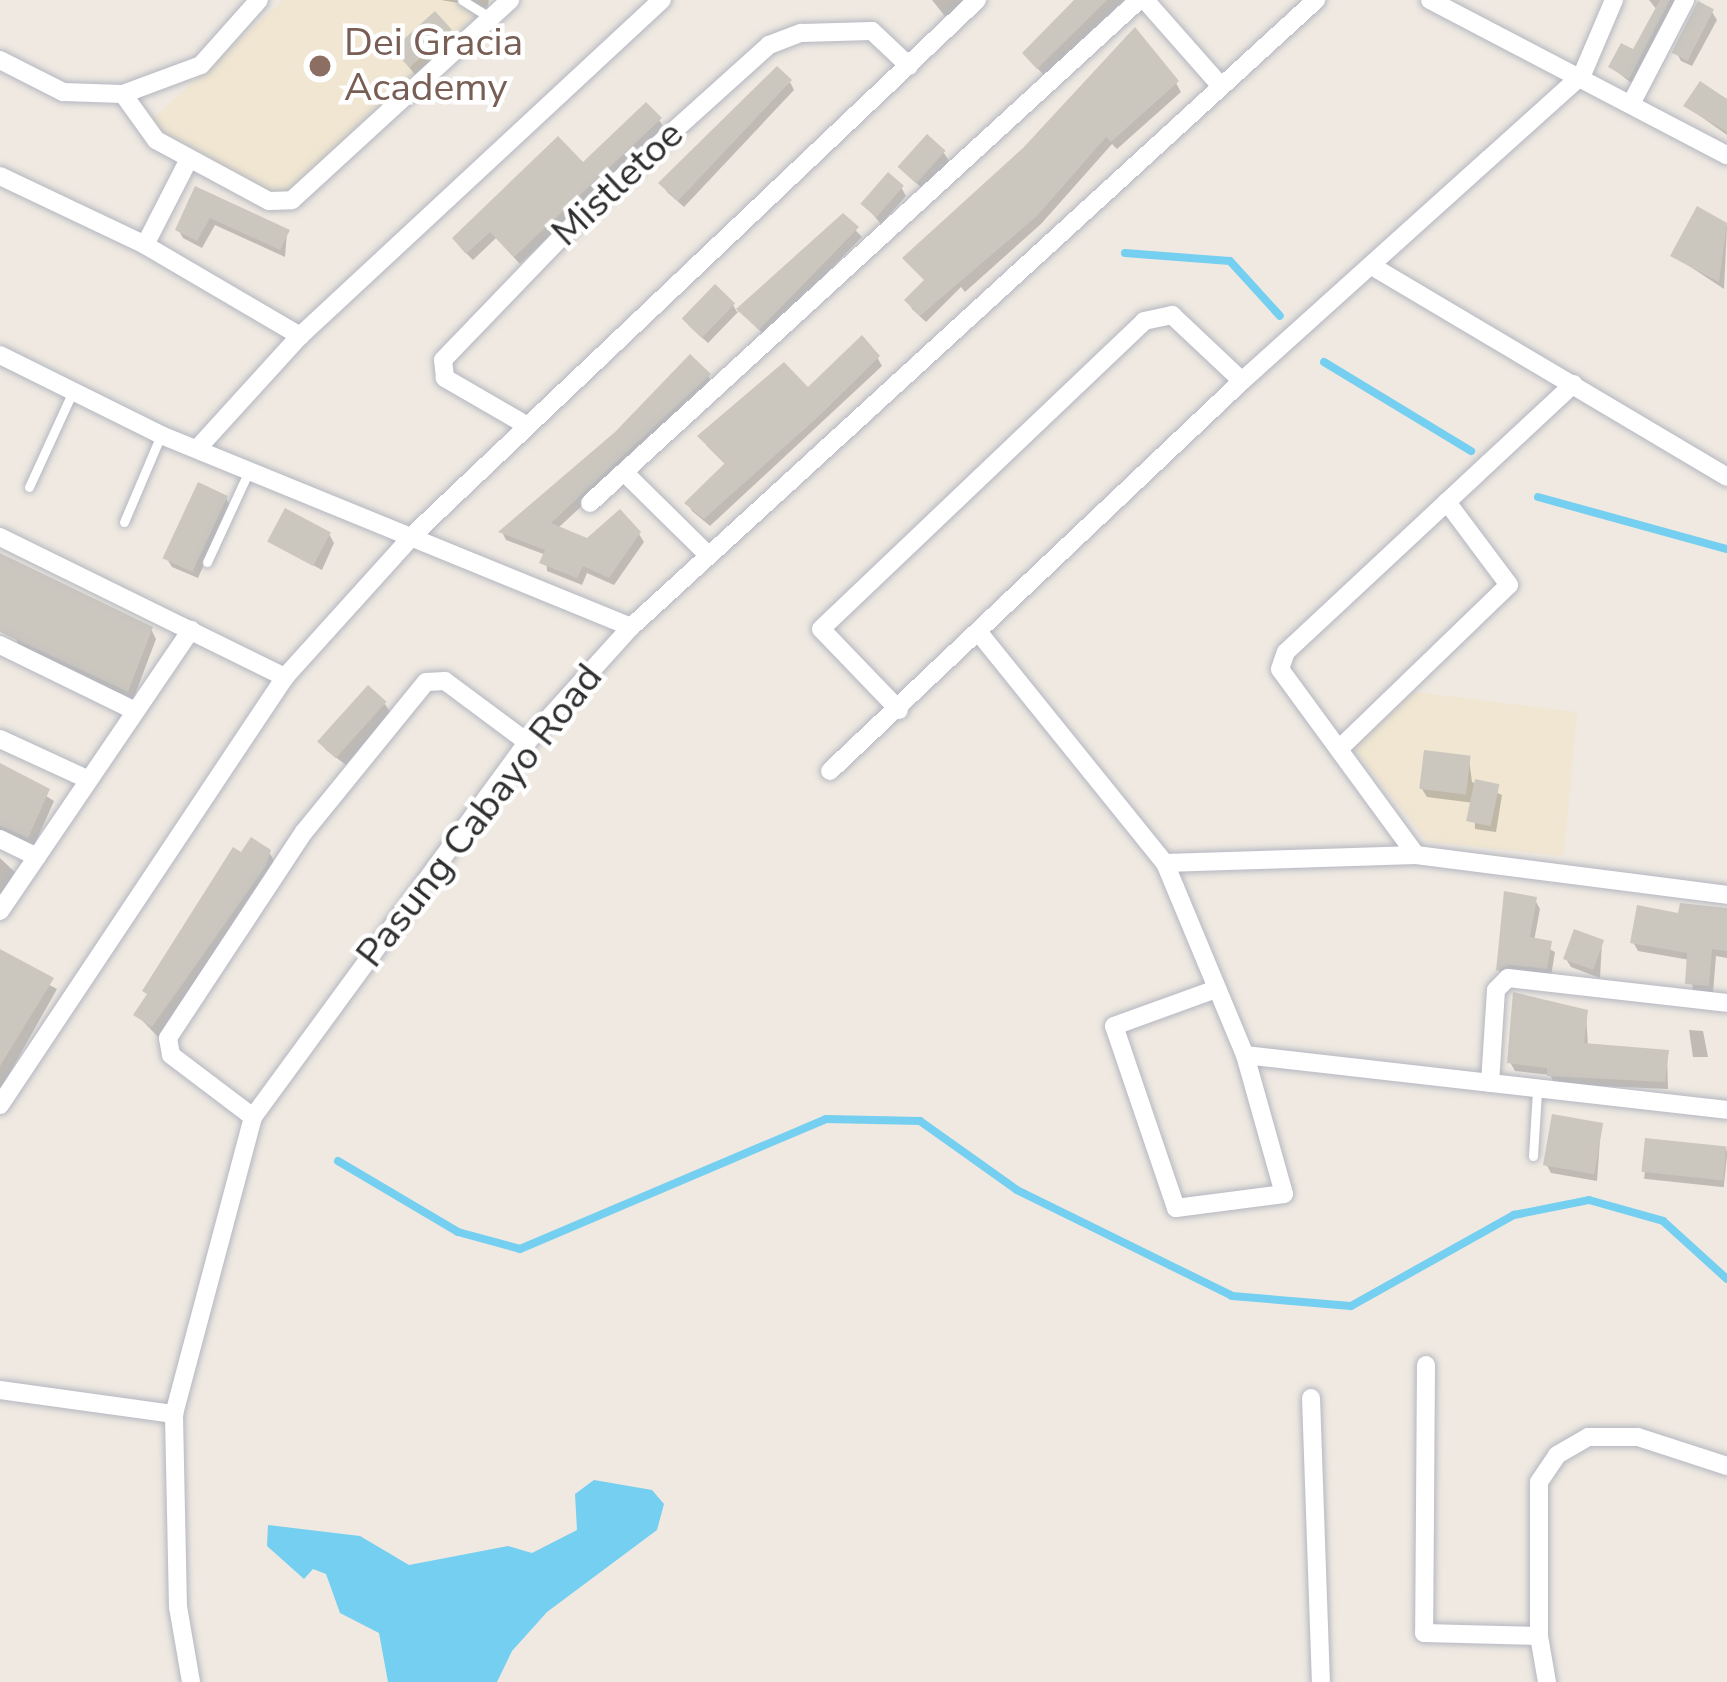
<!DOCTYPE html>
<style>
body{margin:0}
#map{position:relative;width:1727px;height:1682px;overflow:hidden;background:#efe9e1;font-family:"Nunito Sans",sans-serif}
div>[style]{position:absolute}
.education>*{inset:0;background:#f0e6d1}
.water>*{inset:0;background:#75cff0}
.shadow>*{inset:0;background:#0003;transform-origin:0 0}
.stream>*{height:8px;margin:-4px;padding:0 4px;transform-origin:4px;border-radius:4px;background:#75cff0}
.building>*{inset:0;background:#cbc7bf;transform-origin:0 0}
.roads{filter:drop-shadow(0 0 3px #b4b7c1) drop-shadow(0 0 3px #b4b7c1)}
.lane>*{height:9px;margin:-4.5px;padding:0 4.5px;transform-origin:4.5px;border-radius:4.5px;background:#fff}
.street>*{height:18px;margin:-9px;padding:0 9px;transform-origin:9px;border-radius:9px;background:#fff}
.dots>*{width:33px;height:33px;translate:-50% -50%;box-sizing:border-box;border:6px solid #fff;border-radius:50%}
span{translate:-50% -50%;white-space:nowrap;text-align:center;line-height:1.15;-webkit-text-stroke:9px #fff;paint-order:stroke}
.education-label{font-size:39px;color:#785e54}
.left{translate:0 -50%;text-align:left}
.street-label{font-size:39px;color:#2e2e2e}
</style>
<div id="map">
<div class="education">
<i style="clip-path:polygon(283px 0,493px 0,283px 208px,146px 125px)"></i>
<i style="clip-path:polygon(1414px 692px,1577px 712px,1564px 856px,1428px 842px,1353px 748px)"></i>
</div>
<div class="water">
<i style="clip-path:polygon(594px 1480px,652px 1490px,664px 1504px,657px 1530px,547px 1612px,512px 1651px,497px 1682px,388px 1682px,379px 1633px,340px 1613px,326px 1574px,313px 1569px,304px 1579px,267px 1546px,268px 1525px,360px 1536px,409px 1565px,508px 1546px,532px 1553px,577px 1530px,575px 1494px)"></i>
</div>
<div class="shadow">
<i style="clip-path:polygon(441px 0,489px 0,487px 8px)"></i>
<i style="clip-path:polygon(932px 0,969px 0,948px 20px)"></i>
<i style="clip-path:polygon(1082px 0,1124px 0,1044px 75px,1031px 62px)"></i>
<i style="clip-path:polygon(1649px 0,1678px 0,1634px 85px,1611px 67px,1634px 53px,1657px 10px)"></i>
<i style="clip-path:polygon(1712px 12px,1717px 20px,1692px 66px,1681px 61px,1676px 52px)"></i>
<i style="clip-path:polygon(450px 32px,457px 45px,419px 80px,396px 50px)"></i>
<i style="clip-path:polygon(790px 82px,794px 90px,684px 207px,667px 192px,662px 183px)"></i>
<i style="clip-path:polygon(1176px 83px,1181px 92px,1117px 149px,1112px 144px,1041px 224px,965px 292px,961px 287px,926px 322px,912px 309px,908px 301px,926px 282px,906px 258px)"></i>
<i style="clip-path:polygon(1701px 85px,1727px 99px,1727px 135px,1686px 106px)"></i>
<i style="clip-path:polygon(659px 120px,664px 128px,520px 264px,496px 238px,473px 260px,460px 247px)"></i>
<i style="clip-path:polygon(944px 153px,949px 161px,923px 190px,901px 166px)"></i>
<i style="clip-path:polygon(901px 187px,906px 196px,881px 224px,864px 204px)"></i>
<i style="clip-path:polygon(197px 190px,287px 232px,285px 257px,215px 225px,202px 248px,183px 238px,178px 229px)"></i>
<i style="clip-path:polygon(1698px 210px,1727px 226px,1724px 289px,1674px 256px)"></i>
<i style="clip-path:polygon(843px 217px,862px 237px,765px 336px,740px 310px,708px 343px,689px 326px,685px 318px,733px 305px,737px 312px)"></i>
<i style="clip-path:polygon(877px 357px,882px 366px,710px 526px,692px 511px,688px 503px,727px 466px,706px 445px)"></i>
<i style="clip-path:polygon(708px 376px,713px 384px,557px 529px,588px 542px,639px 534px,644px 542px,614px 585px,587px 573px,582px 585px,547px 571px,546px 555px,506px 540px,502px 532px)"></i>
<i style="clip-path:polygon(226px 498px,230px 506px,198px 578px,172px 567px,167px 559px)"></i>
<i style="clip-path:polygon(329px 534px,334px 543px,322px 570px,272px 543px)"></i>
<i style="clip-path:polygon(0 555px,151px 629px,156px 639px,133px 700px,18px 644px,0 598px)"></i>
<i style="clip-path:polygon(385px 704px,390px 712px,346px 765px,326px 750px,321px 742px)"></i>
<i style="clip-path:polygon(1469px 759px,1472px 782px,1502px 795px,1496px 832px,1475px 829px,1474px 803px,1427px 797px,1422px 789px)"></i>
<i style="clip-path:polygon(0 767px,54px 801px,34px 846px,0 838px)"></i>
<i style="clip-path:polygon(269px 852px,277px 866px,160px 1039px,137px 1015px,242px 856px)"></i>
<i style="clip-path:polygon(0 858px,19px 876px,6px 895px,0 893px)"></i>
<i style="clip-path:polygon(1506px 895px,1535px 900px,1540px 909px,1534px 941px,1555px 952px,1551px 976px,1503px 978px,1499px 971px)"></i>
<i style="clip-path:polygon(1727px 913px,1727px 958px,1716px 956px,1713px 993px,1693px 992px,1690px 960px,1638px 951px,1633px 942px,1680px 916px)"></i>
<i style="clip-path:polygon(1602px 942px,1600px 978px,1571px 967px,1566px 959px)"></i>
<i style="clip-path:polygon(0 959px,57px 989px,0 1090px)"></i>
<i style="clip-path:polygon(1586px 1013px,1588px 1046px,1667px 1053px,1668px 1089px,1555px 1084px,1550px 1075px,1515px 1071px,1510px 1062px)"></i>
<i style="clip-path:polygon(1689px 1030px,1703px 1031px,1708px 1057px,1693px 1057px)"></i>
<i style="clip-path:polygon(1601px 1126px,1597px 1181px,1551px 1173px,1546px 1164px)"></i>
<i style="left:1648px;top:1142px;width:80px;height:37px;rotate:6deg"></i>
</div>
<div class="stream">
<i style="left:1125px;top:253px;width:105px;rotate:4.4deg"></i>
<i style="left:1230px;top:261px;width:74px;rotate:47.7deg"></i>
<i style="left:1324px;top:362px;width:172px;rotate:31.2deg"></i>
<i style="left:1538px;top:497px;width:196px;rotate:15.4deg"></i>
<i style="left:338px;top:1161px;width:139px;rotate:30.6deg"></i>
<i style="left:458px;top:1232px;width:64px;rotate:15.3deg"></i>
<i style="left:520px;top:1249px;width:332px;rotate:-23deg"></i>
<i style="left:826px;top:1119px;width:94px;rotate:1.2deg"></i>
<i style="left:920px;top:1121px;width:119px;rotate:35.4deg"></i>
<i style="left:1017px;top:1190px;width:240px;rotate:26.2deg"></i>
<i style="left:1232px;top:1296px;width:119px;rotate:4.8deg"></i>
<i style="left:1351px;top:1306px;width:187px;rotate:-29.2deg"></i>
<i style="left:1514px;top:1215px;width:76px;rotate:-11.3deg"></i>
<i style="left:1589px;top:1200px;width:77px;rotate:15.8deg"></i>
<i style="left:1663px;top:1221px;width:86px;rotate:42.2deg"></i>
</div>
<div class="building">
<i style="clip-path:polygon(1074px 0,1107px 0,1037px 69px,1022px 53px)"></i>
<i style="clip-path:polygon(1660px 0,1670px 0,1629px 79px,1608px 67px,1621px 43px,1633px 49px)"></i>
<i style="left:1698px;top:1px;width:18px;height:58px;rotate:27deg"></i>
<i style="left:435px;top:11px;width:25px;height:57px;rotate:48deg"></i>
<i style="clip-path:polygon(1135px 27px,1179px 81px,1111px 142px,1106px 137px,1037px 216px,920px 316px,904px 300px,924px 280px,902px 258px,1023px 148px)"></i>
<i style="clip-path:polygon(777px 66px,792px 80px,678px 201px,658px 183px)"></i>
<i style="clip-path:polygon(1700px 81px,1727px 99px,1727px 132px,1683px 106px)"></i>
<i style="clip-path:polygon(646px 102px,662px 118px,514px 257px,490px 232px,466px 254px,452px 238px,558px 136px,583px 162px)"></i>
<i style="left:927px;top:134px;width:25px;height:44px;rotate:42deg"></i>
<i style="left:888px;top:172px;width:21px;height:42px;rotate:41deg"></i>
<i style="clip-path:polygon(195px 186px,290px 230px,280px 250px,210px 218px,197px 241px,175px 230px)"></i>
<i style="clip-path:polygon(1697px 206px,1727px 223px,1719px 282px,1670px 256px)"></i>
<i style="clip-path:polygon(843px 213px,859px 227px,759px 330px,736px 309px)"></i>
<i style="left:715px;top:284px;width:28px;height:48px;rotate:44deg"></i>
<i style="clip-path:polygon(862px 335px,880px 356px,819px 416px,704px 519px,684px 503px,725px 463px,697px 436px,784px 362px,808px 387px)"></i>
<i style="clip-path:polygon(690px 354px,711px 374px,551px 523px,587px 538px,620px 509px,641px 532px,609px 578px,583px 566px,577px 578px,539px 563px,545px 550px,498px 532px,615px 432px)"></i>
<i style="left:198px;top:482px;width:33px;height:84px;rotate:25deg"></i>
<i style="left:285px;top:508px;width:52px;height:38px;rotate:28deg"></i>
<i style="clip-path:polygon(0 553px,153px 627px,128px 692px,0 632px)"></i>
<i style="left:368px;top:685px;width:25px;height:76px;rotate:42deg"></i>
<i style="left:1424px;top:750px;width:47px;height:39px;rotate:7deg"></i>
<i style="clip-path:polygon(0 763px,50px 789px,28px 838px,0 826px)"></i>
<i style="left:1475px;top:779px;width:25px;height:43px;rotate:12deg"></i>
<i style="clip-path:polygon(251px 837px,271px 850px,266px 866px,152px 1027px,133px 1015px,147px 994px,142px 991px,233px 847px,241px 852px)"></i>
<i style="clip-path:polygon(1504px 891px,1537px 897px,1530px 937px,1552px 941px,1547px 969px,1509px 965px,1496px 971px)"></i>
<i style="clip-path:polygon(1680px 903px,1727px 908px,1727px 951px,1712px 949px,1709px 986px,1685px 984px,1687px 953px,1630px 943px,1637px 905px,1678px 913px)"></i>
<i style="left:1574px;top:929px;width:32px;height:32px;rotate:20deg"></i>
<i style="clip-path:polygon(0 949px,54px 978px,0 1066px)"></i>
<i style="clip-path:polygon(1513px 992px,1588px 1010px,1584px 1043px,1669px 1050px,1665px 1082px,1547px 1076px,1547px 1068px,1507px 1063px)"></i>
<i style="left:1552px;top:1114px;width:52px;height:52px;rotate:10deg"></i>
<i style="left:1645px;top:1138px;width:82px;height:34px;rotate:6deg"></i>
</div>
<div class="roads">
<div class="lane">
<i style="left:462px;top:0;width:34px;rotate:32deg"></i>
<i style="left:29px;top:487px;width:103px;rotate:-65.4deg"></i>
<i style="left:124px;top:522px;width:95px;rotate:-67deg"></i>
<i style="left:207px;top:562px;width:98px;rotate:-65.3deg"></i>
<i style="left:1533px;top:1156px;width:66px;rotate:-86.5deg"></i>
</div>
<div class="street">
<i style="left:1145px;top:0;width:113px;rotate:48.6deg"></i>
<i style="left:1430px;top:0;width:335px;rotate:27.6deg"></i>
<i style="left:0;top:60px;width:71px;rotate:26.9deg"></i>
<i style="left:63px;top:92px;width:60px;rotate:1.9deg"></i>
<i style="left:123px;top:94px;width:83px;rotate:-20.4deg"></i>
<i style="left:201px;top:65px;width:87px;rotate:-48.3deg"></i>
<i style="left:123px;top:94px;width:57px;rotate:54.3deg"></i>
<i style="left:156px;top:140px;width:128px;rotate:28.4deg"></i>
<i style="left:269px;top:201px;width:23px;rotate:-2deg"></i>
<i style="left:292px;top:200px;width:296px;rotate:-42.5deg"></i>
<i style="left:1632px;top:102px;width:115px;rotate:-62.5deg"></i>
<i style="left:0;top:176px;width:161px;rotate:25.4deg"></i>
<i style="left:145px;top:245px;width:180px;rotate:30.4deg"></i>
<i style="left:145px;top:245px;width:97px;rotate:-62.9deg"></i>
<i style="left:1372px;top:266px;width:413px;rotate:30.7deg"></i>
<i style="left:0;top:355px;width:180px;rotate:26.4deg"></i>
<i style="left:161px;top:435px;width:508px;rotate:22.22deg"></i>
<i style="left:526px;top:425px;width:94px;rotate:-149.9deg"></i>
<i style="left:445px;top:378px;width:18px;rotate:-96deg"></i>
<i style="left:443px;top:360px;width:223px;rotate:-46.1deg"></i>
<i style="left:598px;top:199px;width:230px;rotate:-42deg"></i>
<i style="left:769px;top:45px;width:34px;rotate:-21deg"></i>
<i style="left:801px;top:33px;width:71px;rotate:-1.6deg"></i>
<i style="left:872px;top:31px;width:51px;rotate:43.4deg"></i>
<i style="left:197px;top:449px;width:153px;rotate:-47.7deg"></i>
<i style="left:300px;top:336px;width:494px;rotate:-42.9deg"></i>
<i style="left:627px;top:475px;width:112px;rotate:44.6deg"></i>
<i style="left:590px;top:503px;width:745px;rotate:-42.5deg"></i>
<i style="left:0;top:537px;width:318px;rotate:26.2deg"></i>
<i style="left:980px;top:634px;width:294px;rotate:51.1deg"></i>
<i style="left:1165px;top:863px;width:208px;rotate:67.4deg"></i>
<i style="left:1245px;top:1055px;width:144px;rotate:74.3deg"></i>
<i style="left:1284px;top:1194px;width:109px;rotate:172.6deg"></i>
<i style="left:1176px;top:1208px;width:192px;rotate:-108.8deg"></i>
<i style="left:1114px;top:1026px;width:109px;rotate:-19.9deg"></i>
<i style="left:0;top:645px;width:148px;rotate:26deg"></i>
<i style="left:899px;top:710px;width:112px;rotate:-133.9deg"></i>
<i style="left:821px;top:629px;width:446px;rotate:-43.6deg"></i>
<i style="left:1144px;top:321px;width:29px;rotate:-12deg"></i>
<i style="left:1172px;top:315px;width:96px;rotate:43.3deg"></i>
<i style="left:0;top:739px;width:96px;rotate:24.7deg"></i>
<i style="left:1339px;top:749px;width:236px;rotate:-44deg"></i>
<i style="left:1509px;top:585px;width:104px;rotate:-126.8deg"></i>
<i style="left:830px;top:771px;width:567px;rotate:-43.43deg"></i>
<i style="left:1242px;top:381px;width:457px;rotate:-42deg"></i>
<i style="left:1582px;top:75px;width:82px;rotate:-66.9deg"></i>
<i style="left:0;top:839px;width:41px;rotate:25.9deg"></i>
<i style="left:1416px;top:855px;width:230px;rotate:-126.2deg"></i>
<i style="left:1280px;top:669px;width:18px;rotate:-71deg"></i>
<i style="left:1286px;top:652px;width:393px;rotate:-43deg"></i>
<i style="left:1165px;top:863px;width:251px;rotate:-1.8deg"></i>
<i style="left:1416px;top:855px;width:314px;rotate:7.3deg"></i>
<i style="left:0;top:911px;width:340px;rotate:-55.8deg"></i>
<i style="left:1245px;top:1055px;width:485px;rotate:6.5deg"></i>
<i style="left:1490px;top:1083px;width:93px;rotate:-86.3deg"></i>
<i style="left:1496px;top:990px;width:17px;rotate:-45deg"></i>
<i style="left:1508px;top:978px;width:220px;rotate:6.5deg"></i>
<i style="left:0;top:1105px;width:514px;rotate:-56.34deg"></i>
<i style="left:285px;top:677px;width:193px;rotate:-47.9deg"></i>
<i style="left:414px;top:534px;width:776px;rotate:-43.49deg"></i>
<i style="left:253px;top:1117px;width:103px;rotate:-142.9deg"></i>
<i style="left:171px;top:1055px;width:17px;rotate:-100deg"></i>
<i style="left:168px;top:1038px;width:247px;rotate:-56.6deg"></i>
<i style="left:304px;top:832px;width:193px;rotate:-50.9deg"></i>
<i style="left:426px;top:682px;width:19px;rotate:-3deg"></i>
<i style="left:445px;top:681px;width:102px;rotate:36.6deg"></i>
<i style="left:1426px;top:1365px;width:268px;rotate:90.4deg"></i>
<i style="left:1424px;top:1633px;width:115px;rotate:1.5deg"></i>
<i style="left:0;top:1390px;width:176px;rotate:7.9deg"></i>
<i style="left:1311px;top:1398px;width:284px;rotate:88deg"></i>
<i style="left:191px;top:1682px;width:76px;rotate:-99.8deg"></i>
<i style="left:178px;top:1607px;width:193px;rotate:-91.2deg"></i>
<i style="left:174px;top:1414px;width:307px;rotate:-75.1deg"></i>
<i style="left:253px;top:1117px;width:464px;rotate:-53.8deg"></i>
<i style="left:527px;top:742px;width:155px;rotate:-47.9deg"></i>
<i style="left:631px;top:627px;width:929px;rotate:-42.47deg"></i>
<i style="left:1547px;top:1682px;width:47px;rotate:-99.9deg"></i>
<i style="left:1539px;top:1636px;width:154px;rotate:-90deg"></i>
<i style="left:1539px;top:1482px;width:32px;rotate:-56deg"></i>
<i style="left:1557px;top:1455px;width:36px;rotate:-30deg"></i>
<i style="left:1588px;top:1437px;width:50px"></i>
<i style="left:1638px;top:1437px;width:94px;rotate:18deg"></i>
</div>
</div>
<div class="dots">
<i style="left:320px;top:66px;background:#8d6e63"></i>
</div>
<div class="education-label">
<span class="left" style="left:344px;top:66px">Dei Gracia<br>Academy</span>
</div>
<div class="street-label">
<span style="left:618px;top:184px;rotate:-43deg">Mistletoe</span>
<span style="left:480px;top:816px;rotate:-52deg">Pasung Cabayo Road</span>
</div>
</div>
